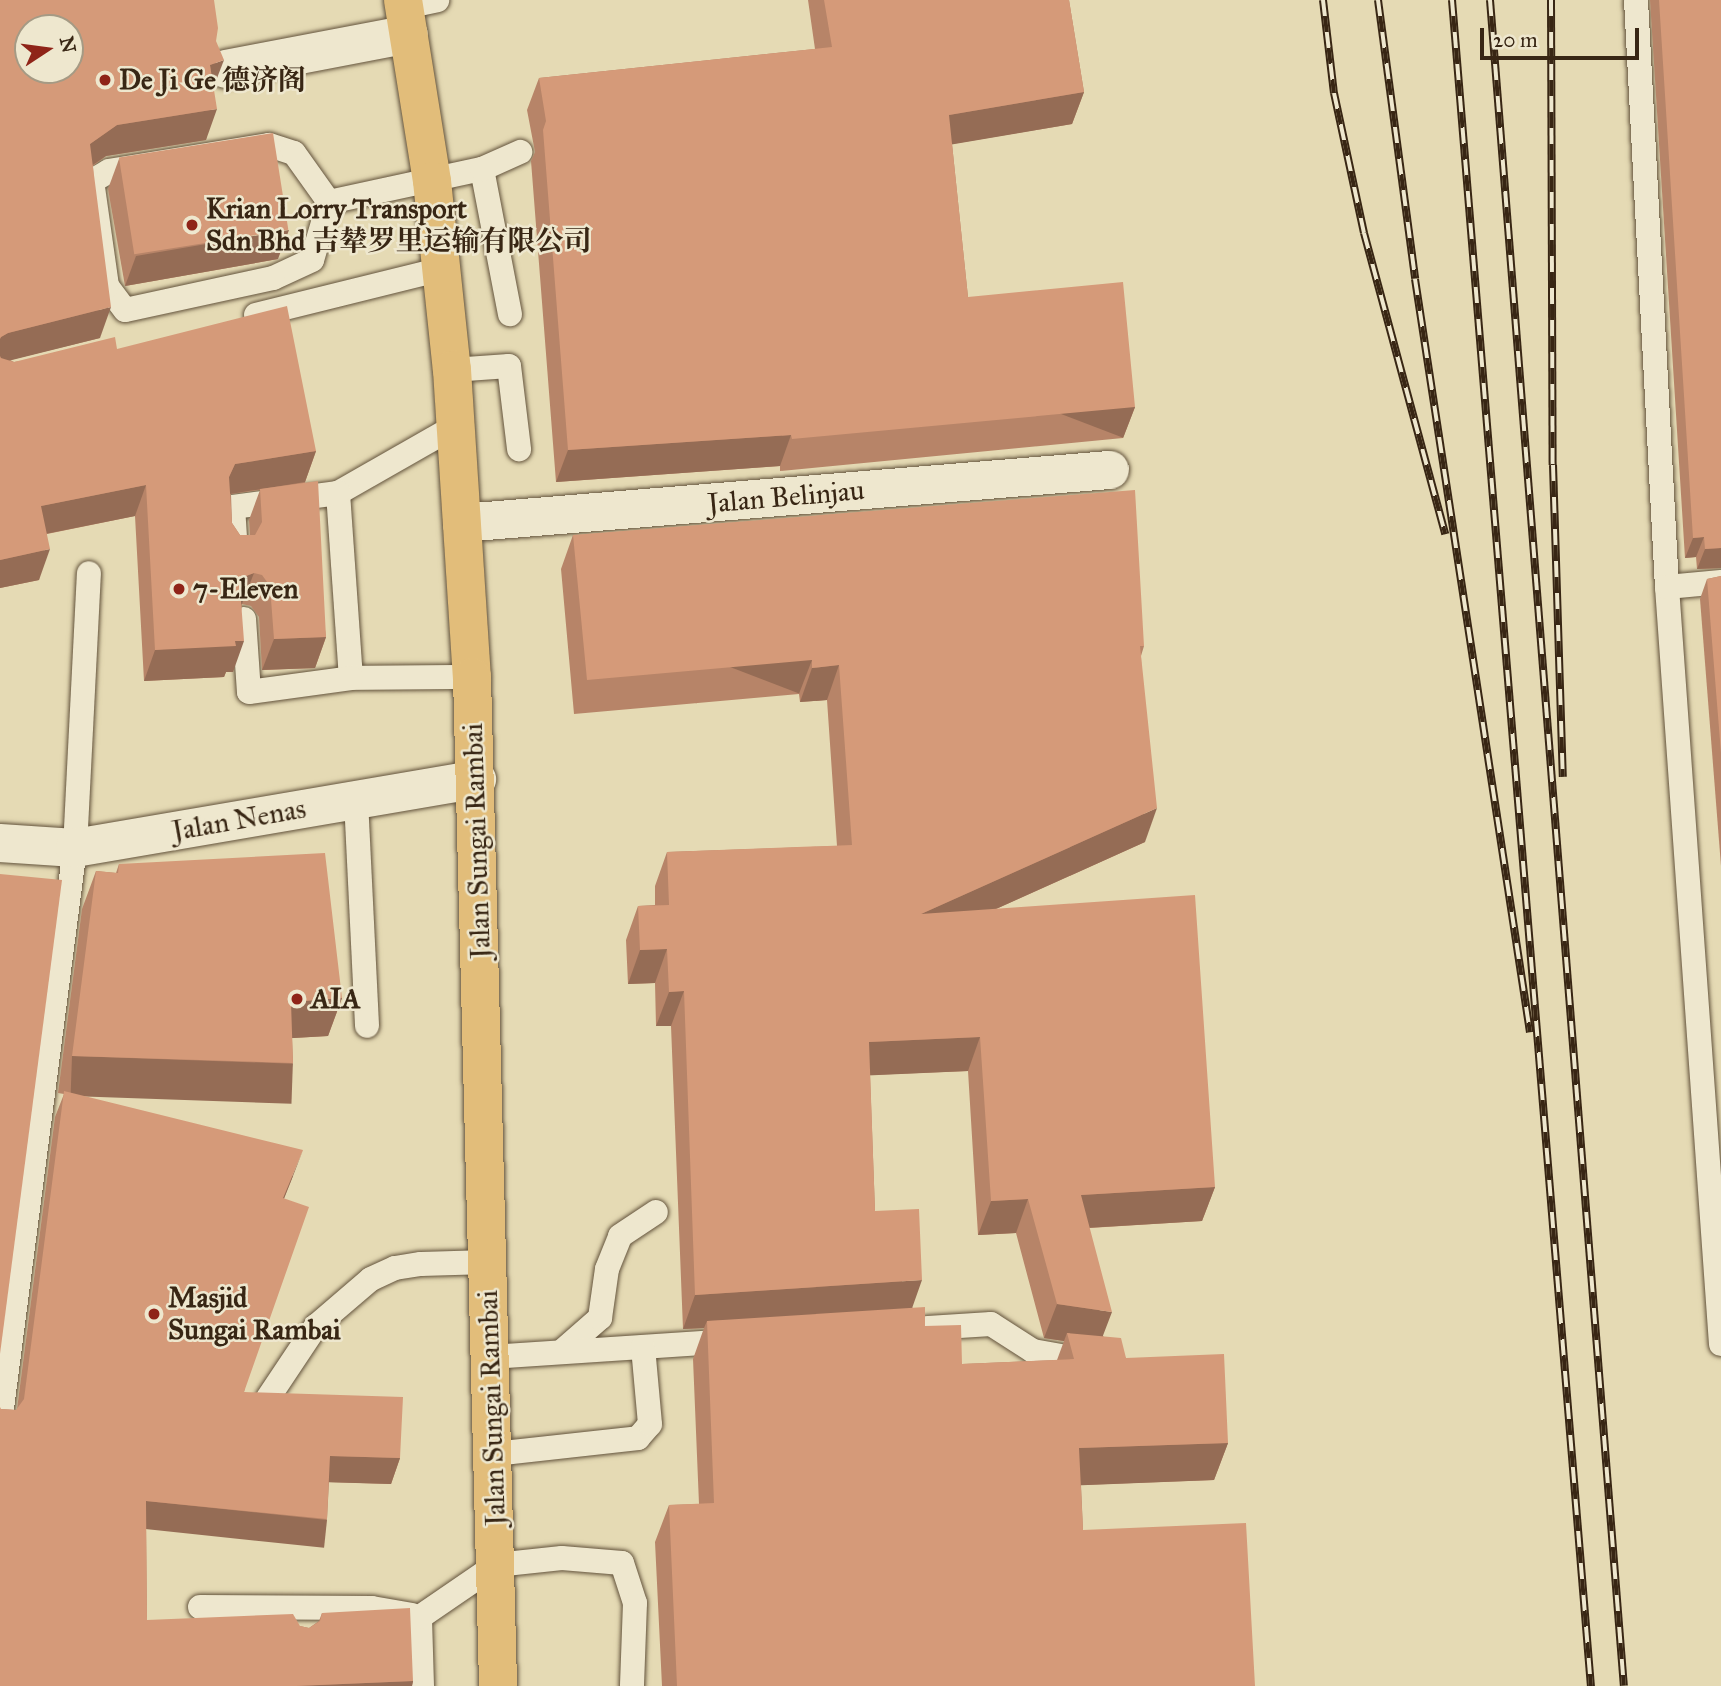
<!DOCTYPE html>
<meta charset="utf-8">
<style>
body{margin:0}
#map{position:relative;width:1721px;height:1686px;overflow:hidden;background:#e5dab4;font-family:"IM FELL Great Primer","Noto Serif SC",serif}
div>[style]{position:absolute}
.roads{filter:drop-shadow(0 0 2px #63533c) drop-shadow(0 0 2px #63533c)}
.service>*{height:24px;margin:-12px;padding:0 12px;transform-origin:12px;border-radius:12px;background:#eee7ce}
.minor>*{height:38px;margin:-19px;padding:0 19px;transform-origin:19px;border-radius:19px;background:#eee7ce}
.primary>*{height:38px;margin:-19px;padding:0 19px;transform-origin:19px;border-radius:19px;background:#e2bd7a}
.rail>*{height:8px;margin-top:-4px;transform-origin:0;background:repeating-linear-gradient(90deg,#eee7ce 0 16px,#382614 0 32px);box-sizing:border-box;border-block:2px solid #382614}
.wall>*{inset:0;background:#b78468}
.shaded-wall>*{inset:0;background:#956c55;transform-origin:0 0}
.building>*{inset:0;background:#d59a79;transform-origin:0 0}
.dots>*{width:19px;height:19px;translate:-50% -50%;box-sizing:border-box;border:4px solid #eee7ce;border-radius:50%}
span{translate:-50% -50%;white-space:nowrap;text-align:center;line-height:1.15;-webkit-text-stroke:5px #eee7ce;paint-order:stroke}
.poi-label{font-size:28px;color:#382614;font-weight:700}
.left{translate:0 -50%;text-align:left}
.street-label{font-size:28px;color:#382614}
.north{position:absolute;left:14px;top:14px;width:70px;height:70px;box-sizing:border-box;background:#eee7ce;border:2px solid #a59a84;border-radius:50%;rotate:77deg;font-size:19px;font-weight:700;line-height:28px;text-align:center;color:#382614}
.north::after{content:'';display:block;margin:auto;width:24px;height:32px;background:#8f2418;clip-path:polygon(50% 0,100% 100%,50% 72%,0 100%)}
.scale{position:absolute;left:1480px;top:28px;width:159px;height:32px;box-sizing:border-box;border:4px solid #382614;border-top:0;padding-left:9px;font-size:21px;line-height:24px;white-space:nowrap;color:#382614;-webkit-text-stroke:5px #eee7ce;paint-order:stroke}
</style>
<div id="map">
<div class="roads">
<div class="service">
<i style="left:1636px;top:0;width:588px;rotate:86.98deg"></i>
<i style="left:1667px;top:587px;width:759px;rotate:85.92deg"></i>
<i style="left:405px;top:7px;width:33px;rotate:-12deg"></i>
<i style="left:269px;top:145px;width:26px;rotate:18deg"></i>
<i style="left:294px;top:153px;width:60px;rotate:54.5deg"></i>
<i style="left:329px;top:202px;width:60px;rotate:106.3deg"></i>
<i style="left:312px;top:260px;width:43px;rotate:155.2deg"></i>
<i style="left:273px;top:278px;width:151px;rotate:167.8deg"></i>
<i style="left:125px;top:310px;width:30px;rotate:-127deg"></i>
<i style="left:107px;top:286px;width:106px;rotate:-98.1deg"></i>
<i style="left:92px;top:181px;width:20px;rotate:-30deg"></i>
<i style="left:109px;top:171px;width:162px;rotate:-9.2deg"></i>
<i style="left:482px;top:169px;width:148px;rotate:79.1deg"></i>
<i style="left:329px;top:202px;width:157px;rotate:-12.2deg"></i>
<i style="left:482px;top:169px;width:42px;rotate:-24.1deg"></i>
<i style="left:256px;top:315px;width:192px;rotate:-13.9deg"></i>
<i style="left:452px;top:370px;width:57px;rotate:-4deg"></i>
<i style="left:509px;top:366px;width:84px;rotate:83.1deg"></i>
<i style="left:457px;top:425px;width:137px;rotate:150.3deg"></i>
<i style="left:338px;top:493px;width:185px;rotate:86deg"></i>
<i style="left:351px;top:678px;width:121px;rotate:-0.5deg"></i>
<i style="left:236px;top:553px;width:46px;rotate:-93.7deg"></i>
<i style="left:233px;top:507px;width:106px;rotate:-7.6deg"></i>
<i style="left:1667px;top:587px;width:54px;rotate:-5.3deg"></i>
<i style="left:244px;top:619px;width:73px;rotate:86.1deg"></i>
<i style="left:249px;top:692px;width:103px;rotate:-7.8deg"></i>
<i style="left:356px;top:800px;width:226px;rotate:87.2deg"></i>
<i style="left:928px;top:1328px;width:63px;rotate:-3.6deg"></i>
<i style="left:991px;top:1324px;width:50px;rotate:32.7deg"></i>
<i style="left:1033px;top:1351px;width:57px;rotate:10.1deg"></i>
<i style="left:561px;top:1352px;width:52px;rotate:-41.1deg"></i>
<i style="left:600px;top:1318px;width:49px;rotate:-81.9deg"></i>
<i style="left:607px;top:1269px;width:35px;rotate:-68deg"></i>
<i style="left:620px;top:1236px;width:43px;rotate:-33.7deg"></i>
<i style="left:491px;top:1357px;width:241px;rotate:-3.8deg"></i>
<i style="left:268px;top:1398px;width:87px;rotate:-56.3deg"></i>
<i style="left:316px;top:1326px;width:72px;rotate:-40.5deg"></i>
<i style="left:371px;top:1279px;width:26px;rotate:-25deg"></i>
<i style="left:395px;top:1268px;width:26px;rotate:-9deg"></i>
<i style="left:421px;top:1264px;width:67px;rotate:-1.7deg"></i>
<i style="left:0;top:1423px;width:580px;rotate:-82.57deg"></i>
<i style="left:75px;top:848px;width:275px;rotate:-87.1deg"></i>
<i style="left:494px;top:1454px;width:145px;rotate:-6.3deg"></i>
<i style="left:638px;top:1438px;width:18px;rotate:-49deg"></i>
<i style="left:650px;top:1424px;width:77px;rotate:-95.2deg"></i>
<i style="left:200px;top:1607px;width:172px;rotate:0.3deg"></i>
<i style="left:372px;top:1608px;width:41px;rotate:9.9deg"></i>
<i style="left:422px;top:1686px;width:69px;rotate:-91.7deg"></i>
<i style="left:420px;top:1617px;width:92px;rotate:-34.4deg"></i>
<i style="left:496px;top:1565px;width:66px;rotate:-6.1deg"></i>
<i style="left:562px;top:1558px;width:60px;rotate:4.8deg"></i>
<i style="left:622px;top:1563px;width:42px;rotate:72deg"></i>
<i style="left:635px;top:1603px;width:83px;rotate:92.1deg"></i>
</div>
<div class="minor">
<i style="left:226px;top:69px;width:186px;rotate:-10.8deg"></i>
<i style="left:462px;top:523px;width:650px;rotate:-4.68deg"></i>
<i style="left:0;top:843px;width:75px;rotate:3.8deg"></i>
<i style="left:75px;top:848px;width:408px;rotate:-9.7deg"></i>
</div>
<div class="primary">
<i style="left:403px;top:0;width:183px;rotate:80.9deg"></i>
<i style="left:432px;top:181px;width:190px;rotate:84deg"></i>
<i style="left:452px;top:370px;width:308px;rotate:86.3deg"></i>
<i style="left:472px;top:677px;width:1009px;rotate:88.52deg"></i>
</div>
</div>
<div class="rail">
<i style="left:1323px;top:0;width:94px;rotate:83.3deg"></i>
<i style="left:1334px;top:93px;width:143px;rotate:77.9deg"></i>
<i style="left:1364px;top:233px;width:312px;rotate:74.9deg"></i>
<i style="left:1378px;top:0;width:281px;rotate:82.4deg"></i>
<i style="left:1415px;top:279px;width:762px;rotate:81.32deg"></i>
<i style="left:1452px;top:0;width:1692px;rotate:85.29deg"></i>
<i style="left:1490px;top:0;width:1691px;rotate:85.46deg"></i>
<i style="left:1551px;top:0;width:465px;rotate:89.8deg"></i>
<i style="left:1553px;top:465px;width:312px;rotate:88.2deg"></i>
</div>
<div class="wall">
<i style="clip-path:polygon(evenodd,0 0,216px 41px,214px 87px,206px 140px,106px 156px,93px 166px,100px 338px,10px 360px,14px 362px,117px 349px,316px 451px,305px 482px,326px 637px,315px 668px,262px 670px,259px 617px,251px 606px,242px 604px,233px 672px,226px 672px,224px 677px,144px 681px,135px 516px,47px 534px,39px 580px,0 588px,0 0,260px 490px,249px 520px,250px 535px,240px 535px,232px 523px,231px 494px,260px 490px)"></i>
<i style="clip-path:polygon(808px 0,1069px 0,1084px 92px,1072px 124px,952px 144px,968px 297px,1135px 407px,1123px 438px,780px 471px,780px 466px,556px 482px,531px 161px,535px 152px,527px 110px,539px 78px,815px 49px)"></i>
<i style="clip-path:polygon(1650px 0,1721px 0,1721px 568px,1697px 569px,1696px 557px,1685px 558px)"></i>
<i style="clip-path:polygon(119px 159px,278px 259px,125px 286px,108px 189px)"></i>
<i style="clip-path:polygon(evenodd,573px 535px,1144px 646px,1141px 656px,1145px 842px,996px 909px,1215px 1187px,1202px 1221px,1089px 1228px,1103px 1336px,1126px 1358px,1228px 1443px,1214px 1480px,1081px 1485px,1083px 1530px,1255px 1686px,662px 1686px,655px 1542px,669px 1505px,699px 1504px,693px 1359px,704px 1328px,683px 1329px,671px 1026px,656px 1026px,655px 983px,628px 984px,626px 940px,638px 906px,655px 905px,655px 886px,667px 852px,837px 846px,827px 700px,800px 702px,799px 694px,574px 714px,561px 569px,573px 535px,968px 1071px,978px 1235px,1016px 1233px,1044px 1338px,1064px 1341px,1057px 1360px,962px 1364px,925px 1326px,912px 1307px,875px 1211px,870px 1075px,968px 1071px)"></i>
<i style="clip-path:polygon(1721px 576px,1721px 866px,1700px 599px,1707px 579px)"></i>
<i style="clip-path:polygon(119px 864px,342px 998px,328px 1036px,292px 1038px,293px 1063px,280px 1101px,75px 1094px,293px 1176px,284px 1198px,244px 1392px,400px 1458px,391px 1484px,329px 1482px,327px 1519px,318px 1545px,146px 1528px,147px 1620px,300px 1626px,309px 1628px,319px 1621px,322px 1613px,413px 1681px,412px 1686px,0 1686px,1px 1409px,16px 1410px,17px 1409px,55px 1117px,64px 1094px,58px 1093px,82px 909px,96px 871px,116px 873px)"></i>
</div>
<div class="shaded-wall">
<i style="clip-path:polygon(224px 60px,212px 91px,210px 65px)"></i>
<i style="clip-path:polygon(1084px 92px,1072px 124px,937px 147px,949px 115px)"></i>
<i style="clip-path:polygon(217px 109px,206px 140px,106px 156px,78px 175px,90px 144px,117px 125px)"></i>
<i style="clip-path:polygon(289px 230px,278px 259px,125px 286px,136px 256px)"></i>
<i style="clip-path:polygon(111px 307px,100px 338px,0 363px,0 338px,1px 337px,8px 333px)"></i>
<i style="left:1135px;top:407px;width:33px;height:344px;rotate:111deg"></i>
<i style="clip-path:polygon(791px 435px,780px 466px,556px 482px,568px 450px)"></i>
<i style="clip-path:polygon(316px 451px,305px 482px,224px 495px,229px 477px,235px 464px)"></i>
<i style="clip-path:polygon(146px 485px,135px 516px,30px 537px,41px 506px)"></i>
<i style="clip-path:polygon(1704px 537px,1696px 557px,1685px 558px,1693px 538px)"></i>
<i style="clip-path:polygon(1721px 548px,1721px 568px,1697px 569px,1705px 549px)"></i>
<i style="clip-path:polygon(50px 549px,39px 580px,0 588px,0 560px)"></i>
<i style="clip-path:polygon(254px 573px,242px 604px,235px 607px,240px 588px,246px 576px)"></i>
<i style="clip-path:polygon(326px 637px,315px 668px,262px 670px,274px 639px)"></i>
<i style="clip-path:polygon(235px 641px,244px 641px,233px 672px,226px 672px,224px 677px,144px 681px,155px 650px)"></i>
<i style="left:812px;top:660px;width:36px;height:226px;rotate:111deg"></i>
<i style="clip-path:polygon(839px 665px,827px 700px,800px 702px,812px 668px)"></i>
<i style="clip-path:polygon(1157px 808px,1145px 842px,909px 948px,921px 914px)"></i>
<i style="clip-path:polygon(667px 949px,655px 983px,628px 984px,640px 950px)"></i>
<i style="clip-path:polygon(684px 991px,671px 1026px,656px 1026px,669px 992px)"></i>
<i style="clip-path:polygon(342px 998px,328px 1036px,277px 1039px,291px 1002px)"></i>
<i style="clip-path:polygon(980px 1037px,968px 1071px,856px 1076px,869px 1042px)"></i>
<i style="left:72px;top:1056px;width:221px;height:40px;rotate:2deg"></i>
<i style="clip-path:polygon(303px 1150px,293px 1176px,274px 1224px,283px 1198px)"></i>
<i style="clip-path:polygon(1215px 1187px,1202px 1221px,1068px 1229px,1081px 1195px)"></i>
<i style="clip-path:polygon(1028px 1199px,1016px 1233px,978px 1235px,991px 1201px)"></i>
<i style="clip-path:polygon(922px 1280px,910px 1314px,707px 1321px,704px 1328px,683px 1329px,695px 1295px)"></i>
<i style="clip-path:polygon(1057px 1304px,1112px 1312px,1099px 1346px,1067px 1333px,1064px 1341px,1044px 1338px)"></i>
<i style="clip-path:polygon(1228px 1443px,1214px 1480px,1065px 1486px,1079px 1448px)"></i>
<i style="clip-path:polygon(330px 1456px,400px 1458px,391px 1484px,320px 1482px)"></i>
<i style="left:146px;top:1501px;width:182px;height:28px;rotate:6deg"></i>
<i style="clip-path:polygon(413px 1681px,412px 1686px,296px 1686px)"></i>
</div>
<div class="building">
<i style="clip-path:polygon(evenodd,0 0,214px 0,218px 28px,216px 41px,224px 60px,210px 65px,217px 109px,117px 125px,90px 144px,111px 307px,8px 333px,1px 337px,0 339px,0 0,28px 28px,70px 28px,70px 70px,28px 70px,28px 28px)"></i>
<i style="clip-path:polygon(824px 0,1069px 0,1084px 92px,949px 115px,968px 297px,1123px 282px,1135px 407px,792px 439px,791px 435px,568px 450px,543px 130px,546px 121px,539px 78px,832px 47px)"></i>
<i style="clip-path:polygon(1659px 0,1721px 0,1721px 548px,1705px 549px,1704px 537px,1693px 538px)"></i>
<i style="left:273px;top:133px;width:98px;height:156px;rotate:81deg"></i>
<i style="clip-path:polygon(287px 306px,316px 451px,235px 464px,229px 477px,232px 523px,240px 535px,255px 535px,262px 522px,260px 489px,318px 481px,326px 637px,274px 639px,270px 586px,262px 575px,254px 573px,246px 576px,240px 588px,244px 641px,235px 641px,236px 646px,155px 650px,146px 485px,41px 506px,50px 549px,0 560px,0 356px,1px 358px,14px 362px,115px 337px,117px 349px)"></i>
<i style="clip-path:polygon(1135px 490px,1144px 646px,1140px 646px,1157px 808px,921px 914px,1195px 895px,1215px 1187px,1081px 1195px,1112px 1312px,1057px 1304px,1028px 1199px,991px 1201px,980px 1037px,869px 1042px,875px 1211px,919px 1209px,922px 1280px,695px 1295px,684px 991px,669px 992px,667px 949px,640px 950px,638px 906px,669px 905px,667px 852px,852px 845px,839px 665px,812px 668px,812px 660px,587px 680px,573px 535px)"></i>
<i style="clip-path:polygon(1721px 576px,1721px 753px,1707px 579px)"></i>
<i style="clip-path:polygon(325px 853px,342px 998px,291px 1002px,293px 1063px,72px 1056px,96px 871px,118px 873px,119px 864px)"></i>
<i style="clip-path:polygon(0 874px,62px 880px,0 1354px)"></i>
<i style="clip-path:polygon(64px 1091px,303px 1150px,283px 1198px,309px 1207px,244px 1392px,403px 1397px,400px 1458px,330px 1456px,327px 1519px,146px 1501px,147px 1620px,293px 1614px,300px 1626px,309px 1628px,320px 1621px,322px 1613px,410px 1608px,413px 1681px,296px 1686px,0 1686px,0 1407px,1px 1409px,16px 1410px,24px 1399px)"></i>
<i style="clip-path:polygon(925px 1307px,925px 1326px,961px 1325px,962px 1364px,1074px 1359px,1067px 1333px,1121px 1338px,1126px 1358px,1224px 1354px,1228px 1443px,1079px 1448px,1083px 1530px,1246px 1523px,1255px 1686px,677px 1686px,669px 1505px,714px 1503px,707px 1321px)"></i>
</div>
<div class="dots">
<i style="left:105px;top:80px;background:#8f2418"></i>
<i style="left:192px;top:225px;background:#8f2418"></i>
<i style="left:179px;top:589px;background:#8f2418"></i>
<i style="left:297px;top:999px;background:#8f2418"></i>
<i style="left:154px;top:1314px;background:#8f2418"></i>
</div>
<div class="poi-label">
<span class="left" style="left:119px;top:80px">De Ji Ge 德济阁</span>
<span class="left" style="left:206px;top:225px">Krian Lorry Transport<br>Sdn Bhd 吉辇罗里运输有限公司</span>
<span class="left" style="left:193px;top:589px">7-Eleven</span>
<span class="left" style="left:311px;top:999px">AIA</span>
<span class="left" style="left:168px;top:1314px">Masjid<br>Sungai Rambai</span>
</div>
<div class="street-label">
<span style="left:786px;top:497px;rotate:-5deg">Jalan Belinjau</span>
<span style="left:239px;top:820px;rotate:-10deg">Jalan Nenas</span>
<span style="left:477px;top:841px;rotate:-92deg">Jalan Sungai Rambai</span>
<span style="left:492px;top:1408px;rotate:-92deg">Jalan Sungai Rambai</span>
</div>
<div class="north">N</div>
<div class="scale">20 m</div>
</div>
